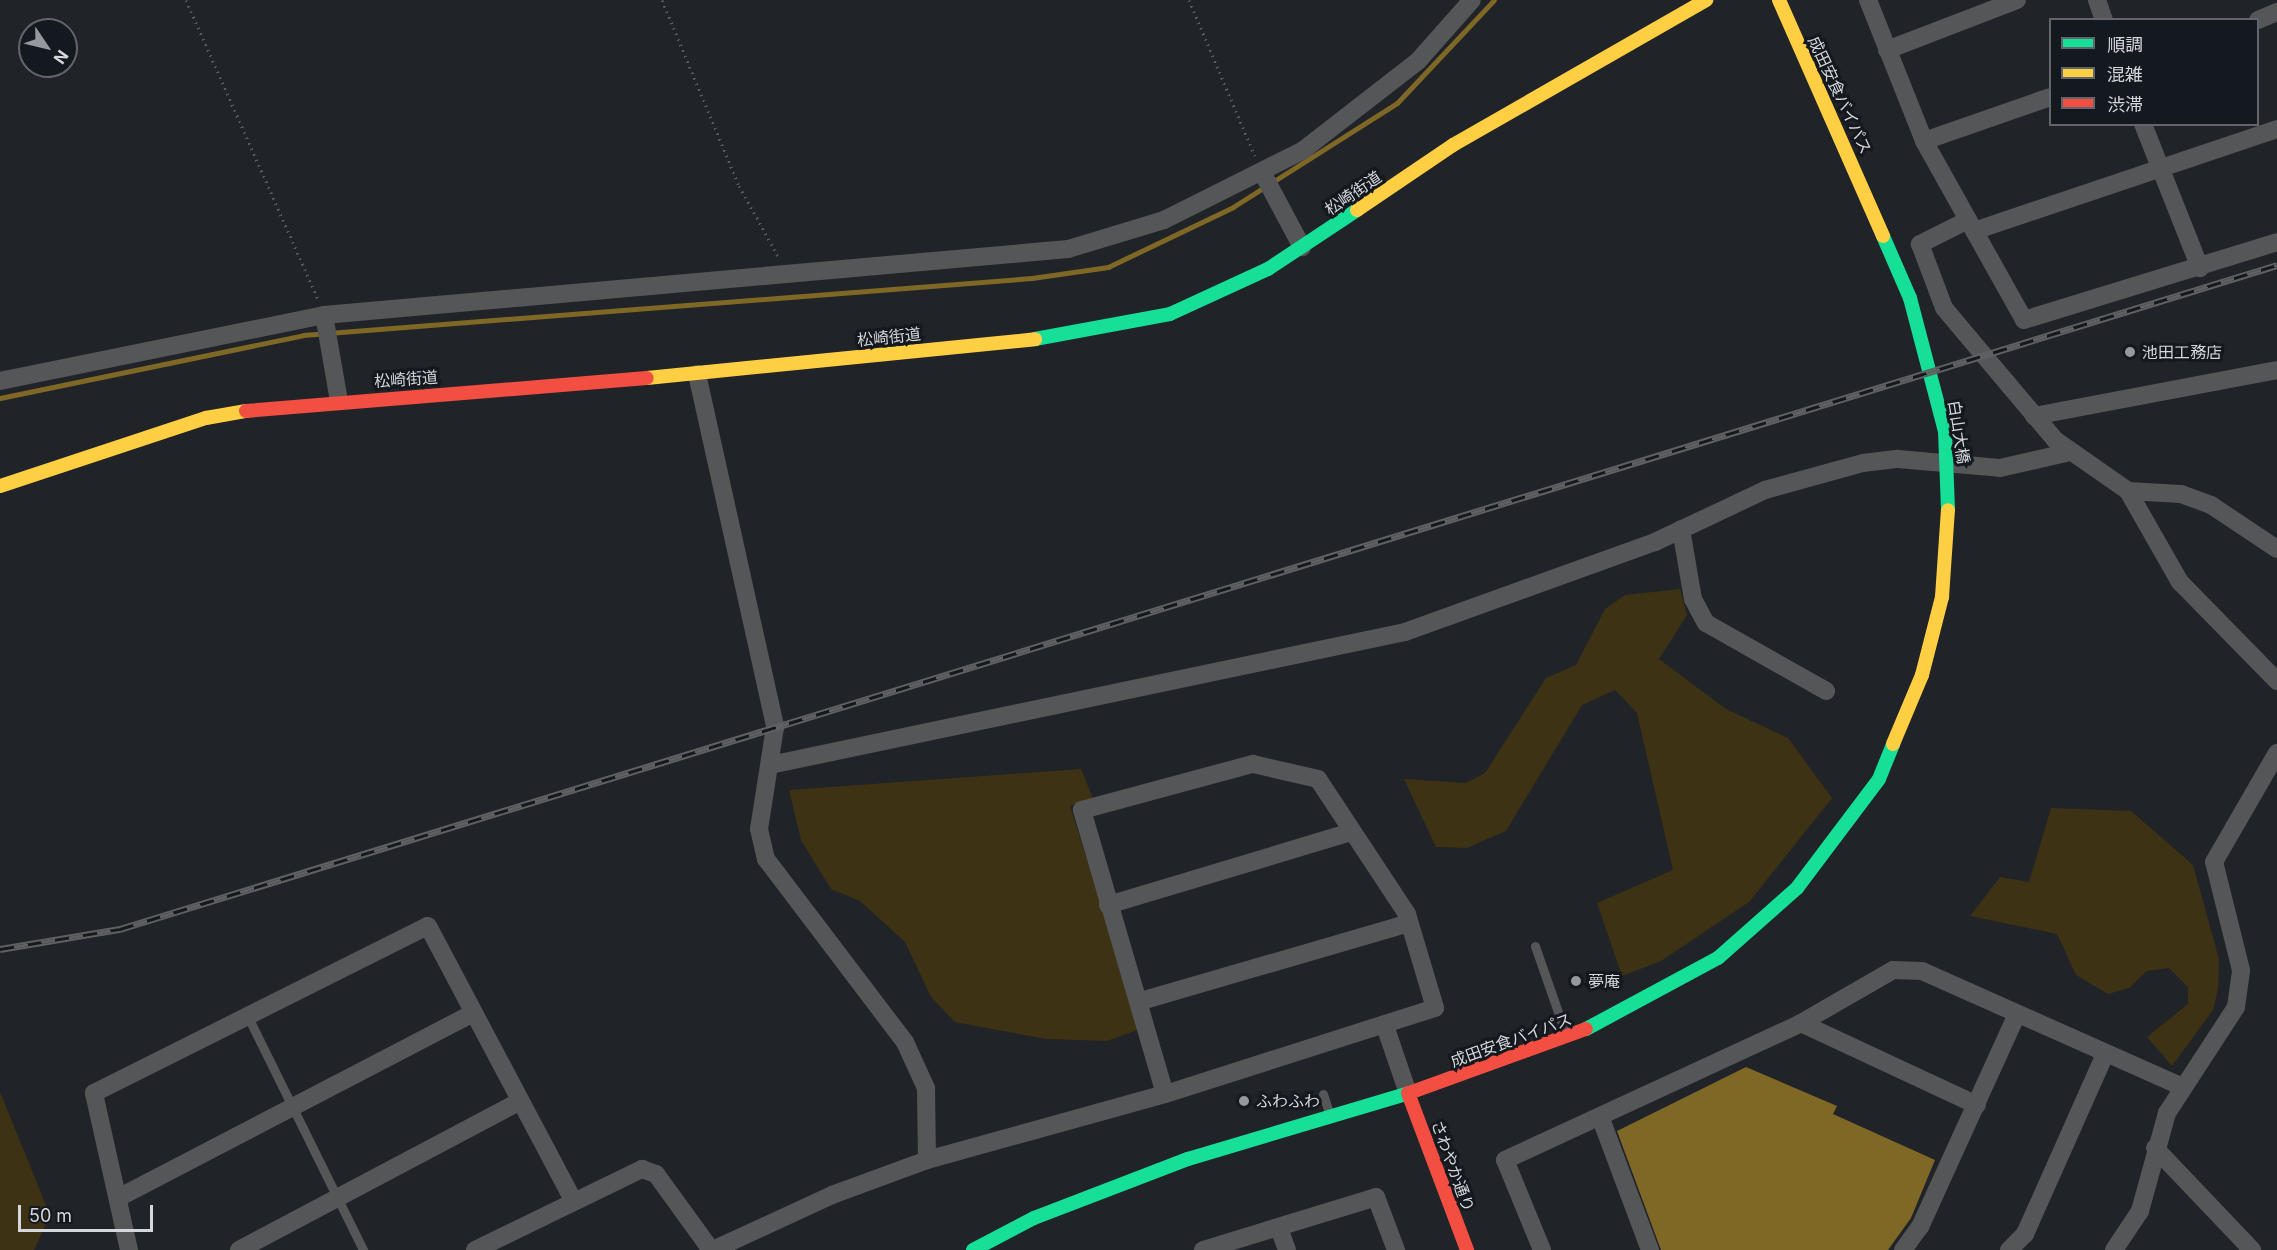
<!DOCTYPE html>
<meta charset="utf-8">
<style>
body{margin:0}
#map{position:relative;width:2277px;height:1250px;overflow:hidden;background:#202327;font-family:Inter,"Noto Sans JP",sans-serif}
div>[style]{position:absolute}
.green>*{inset:0;background:#3d3213}
.water>*{inset:0;background:#7f6725}
.stream>*{height:5px;margin:-2.5px;padding:0 2.5px;transform-origin:2.5px;border-radius:2.5px;background:#7f6725}
.path>*{height:3px;margin-top:-1.5px;transform-origin:0;background:repeating-linear-gradient(90deg,#595a5c 0 1.5px,transparent 0 6px)}
.lane>*{height:9px;margin:-4.5px;padding:0 4.5px;transform-origin:4.5px;border-radius:4.5px;background:#555658}
.street>*{height:18px;margin:-9px;padding:0 9px;transform-origin:9px;border-radius:9px;background:#555658}
.fast>*{height:14px;margin:-7px;padding:0 7px;transform-origin:7px;border-radius:7px;background:#16e098}
.slow>*{height:14px;margin:-7px;padding:0 7px;transform-origin:7px;border-radius:7px;background:#ffcf43}
.jam>*{height:14px;margin:-7px;padding:0 7px;transform-origin:7px;border-radius:7px;background:#f24e42}
.rail>*{height:7px;margin-top:-3.5px;transform-origin:0;background:repeating-linear-gradient(90deg,#141920 0 14px,#5f6062 0 28px);box-sizing:border-box;border-block:2px solid #5f6062}
.dots>*{width:16px;height:16px;translate:-50% -50%;box-sizing:border-box;border:3px solid #141920;border-radius:50%}
span{translate:-50% -50%;white-space:nowrap;text-align:center;line-height:1.15;-webkit-text-stroke:6px #141920;paint-order:stroke}
.street-label{font-size:16px;color:#d4d8dd}
.poi-label{font-size:16px;color:#d4d8dd}
.left{translate:0 -50%;text-align:left}
.legend{position:absolute;left:2049px;top:18px;width:210px;height:108px;box-sizing:border-box;background:#141920;border:2px solid #61656c;margin:0;padding:8px 10px;list-style:none;font-size:18px;color:#d4d8dd}
.legend li{display:flex;align-items:center;gap:12px;height:30px}
.legend b{width:30px;border:2px solid #61656c}
.north{position:absolute;left:18px;top:18px;width:60px;height:60px;box-sizing:border-box;background:#141920;border:2px solid #61656c;border-radius:50%;rotate:125deg;font-size:16px;font-weight:700;line-height:24px;text-align:center;color:#d4d8dd}
.north::after{content:'';display:block;margin:auto;width:21px;height:27px;background:#95999d;clip-path:polygon(50% 0,100% 100%,50% 72%,0 100%)}
.scale{position:absolute;left:18px;top:1205px;width:135px;height:27px;box-sizing:border-box;border:3px solid #d4d8dd;border-top:0;padding-left:8px;font-size:18px;line-height:21px;white-space:nowrap;color:#d4d8dd;-webkit-text-stroke:4px #141920;paint-order:stroke}
</style>
<div id="map">
<div class="green">
<i style="clip-path:polygon(1680px 589px,1687px 615px,1659px 659px,1726px 709px,1788px 738px,1832px 798px,1749px 902px,1661px 961px,1622px 976px,1597px 903px,1673px 870px,1637px 713px,1615px 690px,1582px 705px,1506px 831px,1467px 848px,1436px 847px,1404px 779px,1466px 783px,1485px 773px,1546px 678px,1576px 665px,1605px 609px,1625px 595px)"></i>
<i style="clip-path:polygon(1081px 769px,1094px 801px,1070px 806px,1140px 1029px,1107px 1041px,1046px 1039px,955px 1022px,931px 997px,905px 942px,860px 901px,831px 889px,801px 840px,789px 790px)"></i>
<i style="clip-path:polygon(2051px 808px,2131px 811px,2193px 865px,2219px 959px,2218px 989px,2213px 1010px,2172px 1066px,2147px 1037px,2188px 1004px,2188px 987px,2169px 968px,2147px 971px,2129px 988px,2108px 994px,2076px 975px,2057px 934px,1970px 916px,2000px 877px,2029px 882px)"></i>
<i style="clip-path:polygon(0 1092px,50px 1215px,34px 1250px,0 1250px)"></i>
</div>
<div class="water">
<i style="clip-path:polygon(1746px 1067px,1837px 1106px,1833px 1114px,1935px 1160px,1911px 1218px,1888px 1250px,1661px 1250px,1617px 1131px)"></i>
</div>
<div class="stream">
<i style="left:0;top:398px;width:309px;rotate:-11.7deg"></i>
<i style="left:303px;top:335px;width:731px;rotate:-4.47deg"></i>
<i style="left:1032px;top:278px;width:77px;rotate:-8.2deg"></i>
<i style="left:1108px;top:267px;width:139px;rotate:-25.6deg"></i>
<i style="left:1233px;top:207px;width:194px;rotate:-32.4deg"></i>
<i style="left:1397px;top:103px;width:141px;rotate:-46.7deg"></i>
</div>
<div class="path">
<i style="left:186px;top:0;width:327px;rotate:66.2deg"></i>
<i style="left:662px;top:0;width:201px;rotate:67.5deg"></i>
<i style="left:739px;top:186px;width:82px;rotate:60.9deg"></i>
<i style="left:1189px;top:0;width:169px;rotate:67.1deg"></i>
</div>
<div class="lane">
<i style="left:1535px;top:946px;width:94px;rotate:70.8deg"></i>
<i style="left:249px;top:1019px;width:258px;rotate:63.7deg"></i>
<i style="left:1323px;top:1094px;width:19px;rotate:72deg"></i>
</div>
<div class="street">
<i style="left:1868px;top:0;width:152px;rotate:68.3deg"></i>
<i style="left:1924px;top:141px;width:205px;rotate:60.8deg"></i>
<i style="left:2024px;top:320px;width:265px;rotate:-17.1deg"></i>
<i style="left:2097px;top:0;width:21px;rotate:71deg"></i>
<i style="left:2258px;top:20px;width:21px;rotate:-23deg"></i>
<i style="left:1887px;top:50px;width:139px;rotate:-21deg"></i>
<i style="left:2143px;top:124px;width:155px;rotate:68.4deg"></i>
<i style="left:1924px;top:141px;width:133px;rotate:-19.2deg"></i>
<i style="left:1263px;top:174px;width:83px;rotate:61.9deg"></i>
<i style="left:1968px;top:220px;width:54px;rotate:153.4deg"></i>
<i style="left:1920px;top:244px;width:68px;rotate:69.4deg"></i>
<i style="left:1944px;top:308px;width:172px;rotate:49.9deg"></i>
<i style="left:2055px;top:440px;width:89px;rotate:34.9deg"></i>
<i style="left:2128px;top:491px;width:105px;rotate:60.3deg"></i>
<i style="left:2180px;top:582px;width:139px;rotate:45.6deg"></i>
<i style="left:1974px;top:231px;width:320px;rotate:-18.6deg"></i>
<i style="left:324px;top:315px;width:87px;rotate:80.1deg"></i>
<i style="left:697px;top:374px;width:362px;rotate:77.5deg"></i>
<i style="left:775px;top:727px;width:103px;rotate:98.9deg"></i>
<i style="left:759px;top:829px;width:31px;rotate:77deg"></i>
<i style="left:766px;top:859px;width:230px;rotate:52.8deg"></i>
<i style="left:905px;top:1042px;width:51px;rotate:65.5deg"></i>
<i style="left:926px;top:1088px;width:72px;rotate:89.2deg"></i>
<i style="left:0;top:381px;width:331px;rotate:-11.5deg"></i>
<i style="left:324px;top:315px;width:747px;rotate:-5.07deg"></i>
<i style="left:1068px;top:249px;width:100px;rotate:-16.8deg"></i>
<i style="left:1164px;top:220px;width:154px;rotate:-26.6deg"></i>
<i style="left:1302px;top:151px;width:147px;rotate:-37.8deg"></i>
<i style="left:1418px;top:61px;width:81px;rotate:-48.5deg"></i>
<i style="left:2034px;top:416px;width:247px;rotate:-10.7deg"></i>
<i style="left:2128px;top:491px;width:53px;rotate:3.2deg"></i>
<i style="left:2181px;top:494px;width:32px;rotate:20deg"></i>
<i style="left:2211px;top:505px;width:79px;rotate:33.7deg"></i>
<i style="left:1681px;top:529px;width:71px;rotate:80.3deg"></i>
<i style="left:1693px;top:599px;width:27px;rotate:62deg"></i>
<i style="left:1706px;top:623px;width:138px;rotate:29.5deg"></i>
<i style="left:1253px;top:764px;width:67px;rotate:13deg"></i>
<i style="left:1318px;top:779px;width:162px;rotate:56.6deg"></i>
<i style="left:1407px;top:914px;width:98px;rotate:73.4deg"></i>
<i style="left:1435px;top:1008px;width:283px;rotate:162.3deg"></i>
<i style="left:1165px;top:1094px;width:296px;rotate:-106.3deg"></i>
<i style="left:1082px;top:810px;width:177px;rotate:-15.1deg"></i>
<i style="left:770px;top:765px;width:649px;rotate:-11.83deg"></i>
<i style="left:1405px;top:632px;width:266px;rotate:-19.8deg"></i>
<i style="left:1655px;top:542px;width:122px;rotate:-25.3deg"></i>
<i style="left:1765px;top:490px;width:102px;rotate:-15.4deg"></i>
<i style="left:1863px;top:463px;width:35px;rotate:-7deg"></i>
<i style="left:1898px;top:459px;width:102px;rotate:5deg"></i>
<i style="left:2000px;top:468px;width:72px;rotate:-12.9deg"></i>
<i style="left:1108px;top:905px;width:255px;rotate:-16.7deg"></i>
<i style="left:1141px;top:1001px;width:279px;rotate:-16.2deg"></i>
<i style="left:1801px;top:1023px;width:194px;rotate:25deg"></i>
<i style="left:1385px;top:1026px;width:71px;rotate:71.1deg"></i>
<i style="left:1601px;top:1119px;width:140px;rotate:69.5deg"></i>
<i style="left:2155px;top:1148px;width:141px;rotate:46.4deg"></i>
<i style="left:118px;top:1198px;width:401px;rotate:-27.5deg"></i>
<i style="left:1279px;top:1228px;width:23px;rotate:70deg"></i>
<i style="left:129px;top:1250px;width:161px;rotate:-102.6deg"></i>
<i style="left:94px;top:1093px;width:373px;rotate:-26.6deg"></i>
<i style="left:428px;top:926px;width:310px;rotate:62.1deg"></i>
<i style="left:239px;top:1250px;width:317px;rotate:-27.9deg"></i>
<i style="left:475px;top:1250px;width:186px;rotate:-25.9deg"></i>
<i style="left:642px;top:1169px;width:15px;rotate:20deg"></i>
<i style="left:656px;top:1174px;width:94px;rotate:54.1deg"></i>
<i style="left:713px;top:1250px;width:131px;rotate:-24.8deg"></i>
<i style="left:832px;top:1195px;width:101px;rotate:-20.2deg"></i>
<i style="left:927px;top:1160px;width:247px;rotate:-15.5deg"></i>
<i style="left:1203px;top:1250px;width:181px;rotate:-17deg"></i>
<i style="left:1376px;top:1197px;width:57px;rotate:69.3deg"></i>
<i style="left:1542px;top:1250px;width:97px;rotate:-112.3deg"></i>
<i style="left:1505px;top:1160px;width:326px;rotate:-24.8deg"></i>
<i style="left:1801px;top:1023px;width:106px;rotate:-29.9deg"></i>
<i style="left:1893px;top:970px;width:29px;rotate:2deg"></i>
<i style="left:1922px;top:971px;width:286px;rotate:24deg"></i>
<i style="left:1903px;top:1250px;width:29px;rotate:-54deg"></i>
<i style="left:1920px;top:1227px;width:232px;rotate:-65.5deg"></i>
<i style="left:2009px;top:1250px;width:23px;rotate:-45deg"></i>
<i style="left:2025px;top:1234px;width:197px;rotate:-66deg"></i>
<i style="left:2114px;top:1250px;width:47px;rotate:-56.3deg"></i>
<i style="left:2140px;top:1211px;width:102px;rotate:-74.6deg"></i>
<i style="left:2167px;top:1113px;width:126px;rotate:-56.9deg"></i>
<i style="left:2236px;top:1007px;width:37px;rotate:-82deg"></i>
<i style="left:2241px;top:970px;width:111px;rotate:-104deg"></i>
<i style="left:2214px;top:862px;width:126px;rotate:-60deg"></i>
</div>
<div class="fast">
<i style="left:1883px;top:236px;width:68px;rotate:66.5deg"></i>
<i style="left:1910px;top:298px;width:138px;rotate:75.3deg"></i>
<i style="left:1945px;top:431px;width:79px;rotate:87.8deg"></i>
<i style="left:1035px;top:339px;width:137px;rotate:-10.5deg"></i>
<i style="left:1170px;top:314px;width:108px;rotate:-24.7deg"></i>
<i style="left:1268px;top:269px;width:107px;rotate:-33.5deg"></i>
<i style="left:1586px;top:1029px;width:150px;rotate:-28.3deg"></i>
<i style="left:1718px;top:958px;width:106px;rotate:-41.5deg"></i>
<i style="left:1797px;top:888px;width:136px;rotate:-53deg"></i>
<i style="left:1879px;top:779px;width:38px;rotate:-68deg"></i>
<i style="left:973px;top:1250px;width:69px;rotate:-27.7deg"></i>
<i style="left:1034px;top:1218px;width:165px;rotate:-21deg"></i>
<i style="left:1188px;top:1159px;width:231px;rotate:-16.6deg"></i>
</div>
<div class="slow">
<i style="left:1779px;top:0;width:258px;rotate:66.2deg"></i>
<i style="left:1357px;top:210px;width:116px;rotate:-34.1deg"></i>
<i style="left:1453px;top:145px;width:292px;rotate:-29.8deg"></i>
<i style="left:647px;top:378px;width:390px;rotate:-5.7deg"></i>
<i style="left:0;top:486px;width:217px;rotate:-18.3deg"></i>
<i style="left:206px;top:418px;width:41px;rotate:-9.9deg"></i>
<i style="left:1893px;top:744px;width:75px;rotate:-67.2deg"></i>
<i style="left:1922px;top:675px;width:81px;rotate:-75.6deg"></i>
<i style="left:1942px;top:597px;width:87px;rotate:-86.1deg"></i>
</div>
<div class="jam">
<i style="left:246px;top:411px;width:402px;rotate:-4.7deg"></i>
<i style="left:1408px;top:1093px;width:168px;rotate:69.4deg"></i>
<i style="left:1409px;top:1093px;width:188px;rotate:-19.9deg"></i>
</div>
<div class="rail">
<i style="left:0;top:949px;width:122px;rotate:-9.5deg"></i>
<i style="left:120px;top:929px;width:2257px;rotate:-17.11deg"></i>
</div>
<div class="dots">
<i style="left:2130px;top:352px;background:#95999d"></i>
<i style="left:1576px;top:981px;background:#95999d"></i>
<i style="left:1244px;top:1101px;background:#95999d"></i>
</div>
<div class="street-label">
<span style="left:1840px;top:95px;rotate:65deg">成田安食バイパス</span>
<span style="left:1353px;top:193px;rotate:-34deg">松崎街道</span>
<span style="left:889px;top:337px;rotate:-6deg">松崎街道</span>
<span style="left:406px;top:379px;rotate:-4deg">松崎街道</span>
<span style="left:1959px;top:432px;rotate:81deg">白山大橋</span>
<span style="left:1511px;top:1040px;rotate:-20deg">成田安食バイパス</span>
<span style="left:1453px;top:1166px;rotate:70deg">さわやか通り</span>
</div>
<div class="poi-label">
<span class="left" style="left:2142px;top:352px">池田工務店</span>
<span class="left" style="left:1588px;top:981px">夢庵</span>
<span class="left" style="left:1256px;top:1101px">ふわふわ</span>
</div>
<ul class="legend">
<li><b style="height:8px;background:#16e098"></b>順調</li>
<li><b style="height:8px;background:#ffcf43"></b>混雑</li>
<li><b style="height:8px;background:#f24e42"></b>渋滞</li>
</ul>
<div class="north">N</div>
<div class="scale">50 m</div>
</div>
